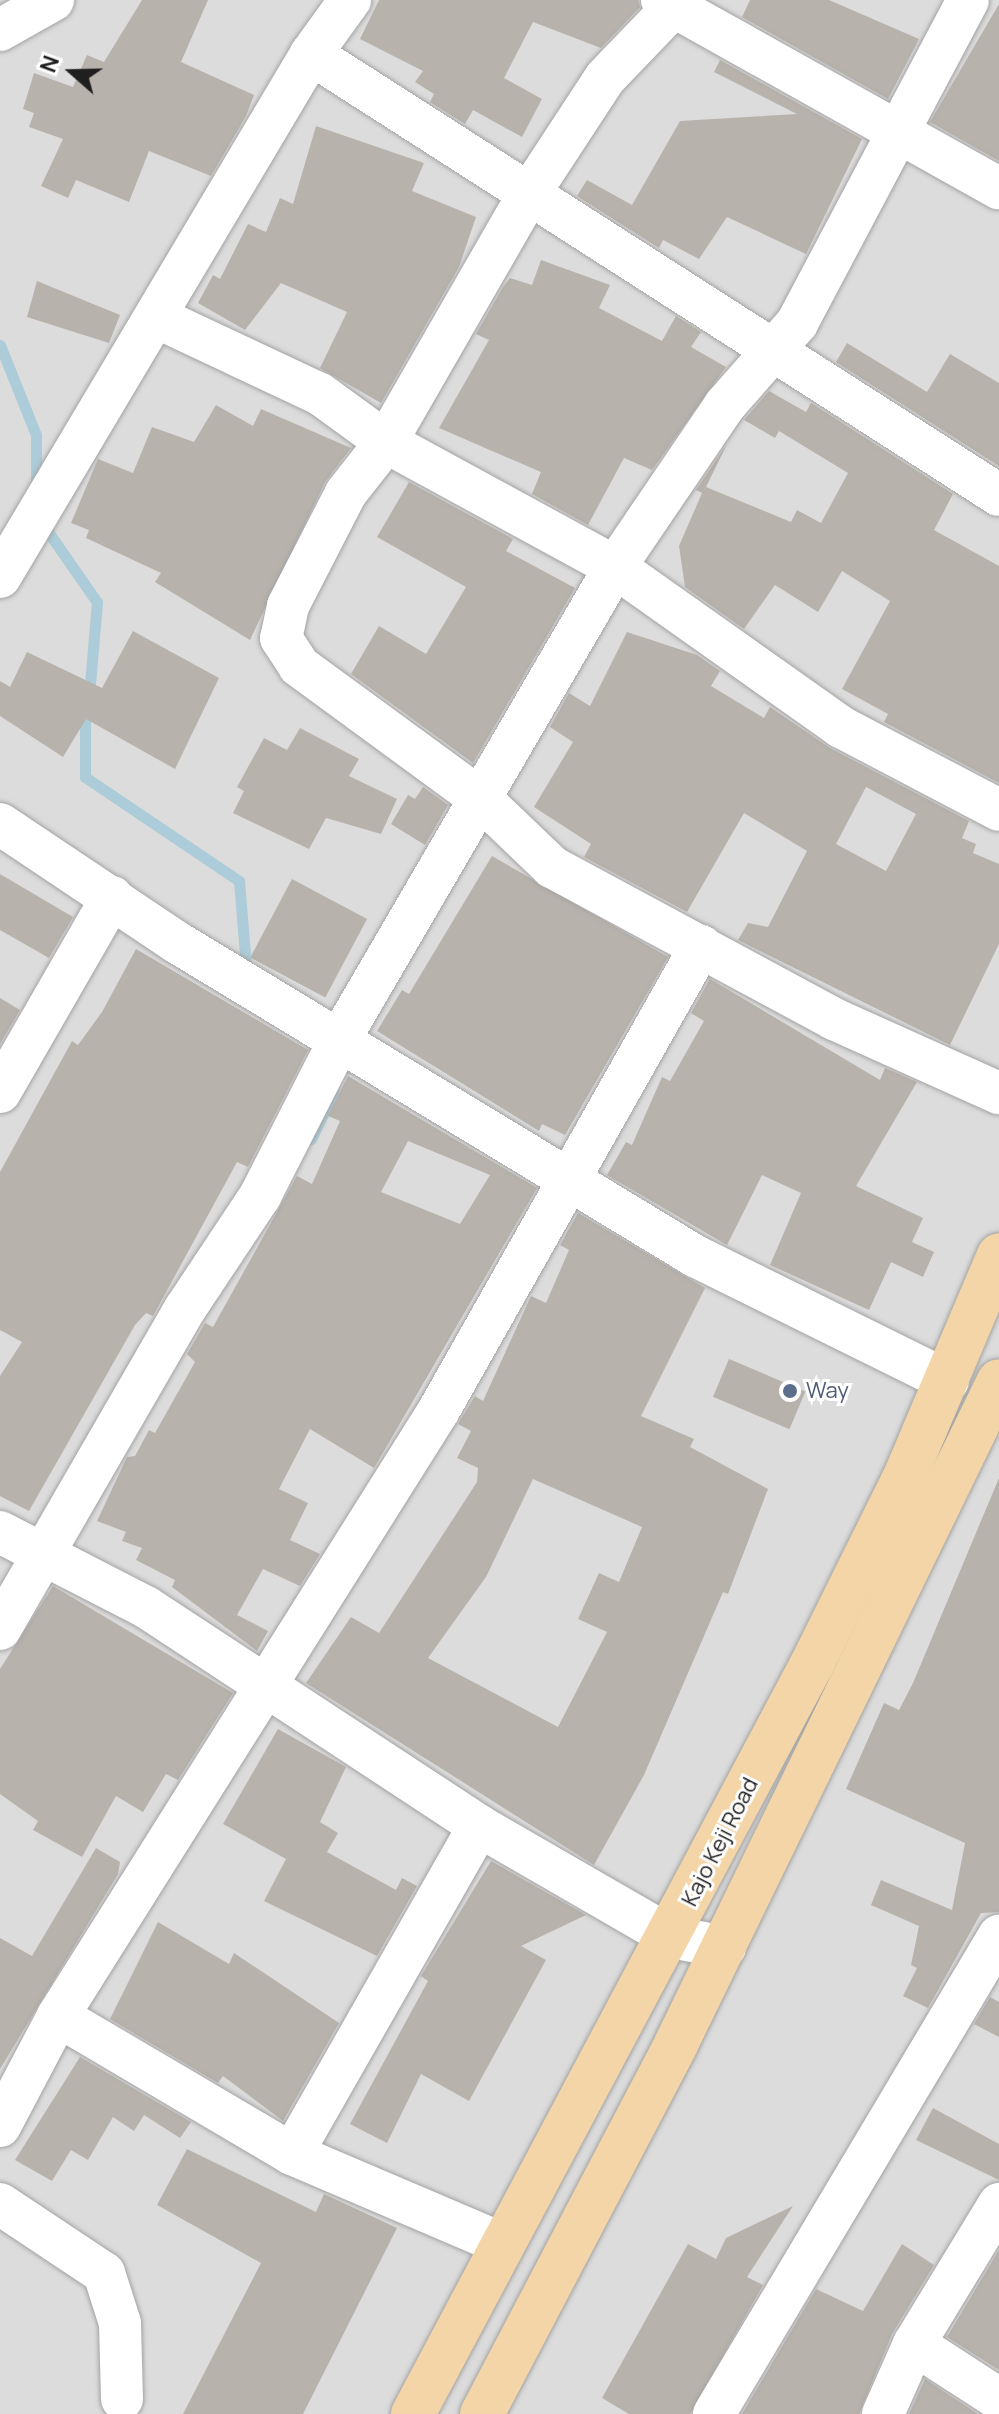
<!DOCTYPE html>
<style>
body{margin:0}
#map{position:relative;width:999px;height:2414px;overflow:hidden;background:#efece6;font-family:Manrope,sans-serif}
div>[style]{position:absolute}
.residential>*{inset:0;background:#dddcdc;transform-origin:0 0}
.stream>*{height:11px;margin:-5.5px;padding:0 5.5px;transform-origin:5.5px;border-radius:5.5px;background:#abccd8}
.building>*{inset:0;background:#b8b2ac;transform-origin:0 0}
.roads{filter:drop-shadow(0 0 2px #a3a3a3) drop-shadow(0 0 2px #a3a3a3)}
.minor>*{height:42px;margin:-21px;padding:0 21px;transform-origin:21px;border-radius:21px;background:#fff}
.major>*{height:44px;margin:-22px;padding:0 22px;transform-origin:22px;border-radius:22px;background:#f3d5a8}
.dots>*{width:22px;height:22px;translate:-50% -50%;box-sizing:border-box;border:4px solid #fff;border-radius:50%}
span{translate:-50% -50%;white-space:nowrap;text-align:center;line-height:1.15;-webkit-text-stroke:6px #fff;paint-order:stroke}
.service-label{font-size:22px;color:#4e5e75}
.left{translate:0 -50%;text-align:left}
.street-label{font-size:22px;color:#1f1f1f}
.north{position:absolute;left:32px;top:32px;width:80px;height:80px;-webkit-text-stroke:6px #fff;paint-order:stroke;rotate:290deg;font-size:22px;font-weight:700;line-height:32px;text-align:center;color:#1f1f1f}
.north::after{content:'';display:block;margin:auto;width:28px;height:36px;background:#1f1f1f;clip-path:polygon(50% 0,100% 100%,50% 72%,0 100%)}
</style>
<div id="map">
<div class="residential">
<i style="left:0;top:0;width:999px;height:2414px"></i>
</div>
<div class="stream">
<i style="left:0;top:345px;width:97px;rotate:68.2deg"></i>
<i style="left:36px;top:435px;width:52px;rotate:90deg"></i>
<i style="left:42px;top:523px;width:96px;rotate:55.2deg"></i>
<i style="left:97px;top:602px;width:93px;rotate:94.9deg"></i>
<i style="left:85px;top:712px;width:65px;rotate:90deg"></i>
<i style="left:85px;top:777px;width:186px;rotate:34deg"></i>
<i style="left:239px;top:881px;width:86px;rotate:85.3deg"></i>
<i style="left:311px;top:1139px;width:53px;rotate:-64.4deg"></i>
</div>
<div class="building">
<i style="clip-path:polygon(142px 0,208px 0,181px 62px,254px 95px,246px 116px,211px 176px,149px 151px,129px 202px,76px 180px,68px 198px,41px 186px,63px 139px,29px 127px,34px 113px,23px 109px,34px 73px,73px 87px,87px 55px,104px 62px)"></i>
<i style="clip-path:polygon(379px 0,638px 0,640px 7px,601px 48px,533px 22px,504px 78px,542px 99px,522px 137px,473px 110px,465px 124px,430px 102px,434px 94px,415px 82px,423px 71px,360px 39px)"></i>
<i style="clip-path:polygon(750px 0,829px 0,919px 39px,888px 99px,742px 17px)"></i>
<i style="clip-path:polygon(999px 4px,999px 161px,930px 122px)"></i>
<i style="clip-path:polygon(720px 60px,862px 139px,806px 254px,727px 217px,699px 259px,663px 240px,659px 248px,577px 196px,587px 180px,632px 205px,680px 121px,797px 114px,714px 72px)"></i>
<i style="clip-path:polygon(316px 126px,424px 163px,412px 191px,476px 217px,459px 267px,381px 403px,320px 368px,347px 312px,281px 283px,245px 330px,198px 303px,213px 275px,220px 279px,248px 224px,266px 232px,280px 198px,293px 204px)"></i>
<i style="clip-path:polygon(541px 260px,610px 285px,599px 308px,662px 341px,676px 316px,701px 332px,691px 347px,726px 367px,652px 470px,624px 458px,588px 525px,532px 494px,541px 472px,439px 428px,489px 340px,476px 334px,503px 287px,510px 278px,532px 285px)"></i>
<i style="clip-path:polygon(37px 281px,120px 315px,109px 343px,27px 317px)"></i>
<i style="clip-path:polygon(847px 343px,927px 392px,950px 354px,999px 383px,999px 466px,836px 362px)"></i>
<i style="clip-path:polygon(769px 391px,806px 412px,811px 403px,953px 494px,934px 530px,999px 566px,999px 783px,884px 722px,888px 714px,842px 689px,890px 601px,842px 571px,818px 612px,775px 585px,744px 629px,685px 587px,679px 546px,702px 493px,696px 490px,727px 444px,706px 487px,791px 522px,797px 510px,821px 523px,848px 473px,779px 431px,775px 438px,744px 420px)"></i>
<i style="clip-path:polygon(216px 405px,253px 426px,261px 409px,351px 448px,325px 482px,250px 640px,155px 582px,161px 573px,86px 538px,89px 530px,71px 523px,98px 459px,133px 473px,152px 427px,194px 442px)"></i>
<i style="clip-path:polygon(409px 482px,513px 539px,506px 551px,575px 588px,473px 763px,351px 674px,379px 626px,426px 654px,466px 587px,377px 537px)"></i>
<i style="clip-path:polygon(133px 631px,219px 678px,175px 769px,86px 719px,63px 757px,0 716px,0 681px,10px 687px,27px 652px,102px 688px)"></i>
<i style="clip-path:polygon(evenodd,627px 632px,697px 655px,720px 671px,711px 686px,764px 718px,770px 707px,830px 748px,969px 821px,962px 838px,976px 844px,973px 853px,999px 864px,999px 944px,950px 1045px,738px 940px,748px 923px,768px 927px,807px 851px,744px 813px,687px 912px,584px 857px,591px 844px,534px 807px,573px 742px,550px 727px,569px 693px,590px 706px,627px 632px,866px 787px,916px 814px,886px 871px,836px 844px,866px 787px)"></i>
<i style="clip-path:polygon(300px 728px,359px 759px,349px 776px,397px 799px,381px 834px,326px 818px,309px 849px,233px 813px,244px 791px,237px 787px,264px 738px,287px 750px)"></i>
<i style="clip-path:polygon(423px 787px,448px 805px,425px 845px,391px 824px,408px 795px,415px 799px)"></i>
<i style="clip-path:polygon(492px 856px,668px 957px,565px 1135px,542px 1124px,539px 1131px,377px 1031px,402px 990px,409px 994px)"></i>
<i style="clip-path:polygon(0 874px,73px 917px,49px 958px,0 930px)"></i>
<i style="left:292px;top:879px;width:85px;height:89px;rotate:28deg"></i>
<i style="clip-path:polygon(136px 949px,308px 1050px,248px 1167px,237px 1162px,153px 1316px,146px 1313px,135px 1325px,29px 1511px,0 1496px,0 1376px,22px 1342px,0 1330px,0 1172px,72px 1041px,78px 1045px,102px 1012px)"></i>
<i style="clip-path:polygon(710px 979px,880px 1080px,885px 1068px,917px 1082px,856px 1186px,923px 1218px,912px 1242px,934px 1252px,923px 1277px,891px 1262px,869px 1310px,770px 1265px,801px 1193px,762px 1175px,727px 1245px,607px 1175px,626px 1142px,632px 1145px,662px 1077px,670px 1081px,704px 1021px,691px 1013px)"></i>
<i style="clip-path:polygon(0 998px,20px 1010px,0 1044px)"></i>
<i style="clip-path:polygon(evenodd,348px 1076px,537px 1188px,374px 1468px,310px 1429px,279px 1489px,308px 1503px,290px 1540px,320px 1554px,300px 1586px,263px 1569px,237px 1615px,268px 1631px,257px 1651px,172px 1587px,175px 1580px,136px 1560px,142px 1548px,122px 1541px,126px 1532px,97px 1521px,127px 1457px,135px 1456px,149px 1430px,155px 1433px,195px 1362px,187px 1354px,205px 1323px,213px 1327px,297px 1176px,312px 1184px,340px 1121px,328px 1116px,348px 1076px,408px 1141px,490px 1175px,460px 1224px,381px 1192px,408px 1141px)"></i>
<i style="clip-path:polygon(evenodd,578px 1213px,705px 1288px,641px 1416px,694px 1439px,690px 1447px,768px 1489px,728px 1594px,723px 1592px,644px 1775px,594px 1865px,306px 1683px,351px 1617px,379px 1633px,477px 1482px,478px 1468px,457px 1458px,471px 1431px,458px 1424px,475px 1396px,483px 1401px,531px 1296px,546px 1303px,569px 1250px,560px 1245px,578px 1213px,533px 1479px,642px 1527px,619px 1582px,599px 1573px,578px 1619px,607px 1632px,558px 1727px,428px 1658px,486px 1577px,533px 1479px)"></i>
<i style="left:729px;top:1359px;width:83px;height:41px;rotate:23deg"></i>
<i style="clip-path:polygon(999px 1478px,999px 1912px,981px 1913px,928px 2008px,903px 1996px,917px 1968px,911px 1965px,919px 1926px,871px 1905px,881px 1880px,952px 1910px,965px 1843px,846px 1789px,884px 1703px,899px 1710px,913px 1683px)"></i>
<i style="clip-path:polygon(53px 1586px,233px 1693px,178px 1780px,166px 1774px,143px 1812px,116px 1796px,82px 1857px,33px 1830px,38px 1821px,0 1794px,0 1669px)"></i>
<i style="clip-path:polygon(278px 1729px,346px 1767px,320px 1822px,338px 1833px,327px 1852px,396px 1890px,402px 1878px,417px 1886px,377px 1956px,264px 1901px,286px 1859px,223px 1824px)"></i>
<i style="clip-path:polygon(96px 1848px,120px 1862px,118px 1874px,0 2069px,0 1938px,32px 1956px)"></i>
<i style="clip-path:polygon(491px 1861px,586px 1915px,521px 1946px,546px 1960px,469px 2101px,421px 2074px,387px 2143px,350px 2124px,428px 1981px,421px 1976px)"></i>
<i style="clip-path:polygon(158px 1922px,229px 1964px,234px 1953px,339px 2023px,283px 2121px,223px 2076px,218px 2083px,110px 2019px)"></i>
<i style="clip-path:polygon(990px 1997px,999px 2002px,999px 2037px,974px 2024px)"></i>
<i style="clip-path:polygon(80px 2057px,191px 2122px,180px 2138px,144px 2115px,134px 2131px,113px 2117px,88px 2160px,71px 2150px,52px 2181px,15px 2160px)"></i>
<i style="clip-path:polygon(933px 2108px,999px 2144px,999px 2180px,916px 2140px)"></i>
<i style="clip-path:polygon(187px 2149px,316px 2212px,324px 2194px,397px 2228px,303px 2414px,183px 2414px,261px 2263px,157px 2205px)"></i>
<i style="clip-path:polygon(793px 2206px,747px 2277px,763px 2285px,690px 2414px,629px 2414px,602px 2398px,688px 2244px,716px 2259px,726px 2238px)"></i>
<i style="clip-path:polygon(902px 2244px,934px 2265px,892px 2334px,859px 2414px,742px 2414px,816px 2289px,863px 2311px)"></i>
<i style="clip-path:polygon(999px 2250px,999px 2370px,947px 2337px)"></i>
<i style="clip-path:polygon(925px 2379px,978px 2414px,909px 2414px)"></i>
</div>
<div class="roads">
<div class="minor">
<i style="left:662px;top:0;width:386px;rotate:29.2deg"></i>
<i style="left:680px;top:0;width:108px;rotate:133.9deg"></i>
<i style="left:605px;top:78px;width:142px;rotate:123.2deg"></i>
<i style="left:527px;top:197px;width:283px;rotate:119.9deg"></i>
<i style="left:386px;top:442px;width:65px;rotate:128.1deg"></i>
<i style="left:346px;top:493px;width:127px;rotate:117.2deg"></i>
<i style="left:288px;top:606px;width:33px;rotate:102deg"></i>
<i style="left:281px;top:638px;width:33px;rotate:57deg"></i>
<i style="left:299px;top:666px;width:227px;rotate:36.2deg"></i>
<i style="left:482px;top:800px;width:97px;rotate:43.7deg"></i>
<i style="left:552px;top:867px;width:320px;rotate:28.3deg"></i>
<i style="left:834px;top:1019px;width:181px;rotate:24.2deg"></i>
<i style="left:0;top:30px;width:61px;rotate:-29.5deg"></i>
<i style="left:311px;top:54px;width:817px;rotate:32.66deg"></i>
<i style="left:156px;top:317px;width:181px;rotate:25.2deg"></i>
<i style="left:320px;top:394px;width:82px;rotate:36deg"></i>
<i style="left:386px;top:442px;width:261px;rotate:28.6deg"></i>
<i style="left:615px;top:567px;width:277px;rotate:35.3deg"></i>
<i style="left:841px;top:727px;width:178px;rotate:27.7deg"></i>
<i style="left:0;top:577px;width:608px;rotate:-59.26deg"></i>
<i style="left:311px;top:54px;width:67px;rotate:-54.2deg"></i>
<i style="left:0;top:824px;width:214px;rotate:33.8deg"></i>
<i style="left:178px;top:943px;width:604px;rotate:31.19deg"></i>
<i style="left:695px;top:1256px;width:282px;rotate:26.3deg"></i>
<i style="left:0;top:1092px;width:225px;rotate:-60.1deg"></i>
<i style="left:0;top:1532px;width:164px;rotate:27.2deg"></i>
<i style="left:146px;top:1607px;width:399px;rotate:33.3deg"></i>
<i style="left:479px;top:1826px;width:222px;rotate:30deg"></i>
<i style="left:671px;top:1937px;width:55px;rotate:10.5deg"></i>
<i style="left:0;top:1629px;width:370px;rotate:-60deg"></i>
<i style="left:185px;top:1309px;width:136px;rotate:-56.4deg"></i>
<i style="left:260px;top:1196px;width:178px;rotate:-63deg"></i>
<i style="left:341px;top:1037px;width:544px;rotate:-59.76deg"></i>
<i style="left:615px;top:567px;width:196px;rotate:-55.8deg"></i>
<i style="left:725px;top:405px;width:109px;rotate:-48.7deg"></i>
<i style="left:797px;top:323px;width:365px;rotate:-62.1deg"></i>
<i style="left:58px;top:2016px;width:272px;rotate:30.5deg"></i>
<i style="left:292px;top:2154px;width:229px;rotate:23.1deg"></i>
<i style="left:0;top:2126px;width:124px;rotate:-62.2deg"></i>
<i style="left:58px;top:2016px;width:716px;rotate:-57.84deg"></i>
<i style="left:439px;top:1410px;width:533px;rotate:-60.55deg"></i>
<i style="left:292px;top:2154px;width:378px;rotate:-60.3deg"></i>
<i style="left:0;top:2204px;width:125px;rotate:33.6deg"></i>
<i style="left:104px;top:2273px;width:52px;rotate:72.3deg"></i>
<i style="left:120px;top:2323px;width:76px;rotate:88.5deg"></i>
<i style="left:914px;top:2344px;width:101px;rotate:32.9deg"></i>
<i style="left:714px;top:2414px;width:557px;rotate:-59.2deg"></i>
<i style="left:883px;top:2414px;width:77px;rotate:-66.1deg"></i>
<i style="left:914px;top:2344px;width:164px;rotate:-58.7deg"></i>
</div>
<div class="major">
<i style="left:413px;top:2414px;width:850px;rotate:-61.99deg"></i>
<i style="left:812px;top:1664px;width:207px;rotate:-63.6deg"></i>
<i style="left:904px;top:1479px;width:243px;rotate:-67deg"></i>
<i style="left:482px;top:2414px;width:418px;rotate:-62.3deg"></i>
<i style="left:676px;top:2044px;width:737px;rotate:-64.03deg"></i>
</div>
</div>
<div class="dots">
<i style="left:790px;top:1391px;background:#5c6f8a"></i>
</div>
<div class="service-label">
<span class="left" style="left:806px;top:1391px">Way</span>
</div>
<div class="street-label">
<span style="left:720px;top:1842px;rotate:-63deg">Kajo Keji Road</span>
</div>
<div class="north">N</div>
</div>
